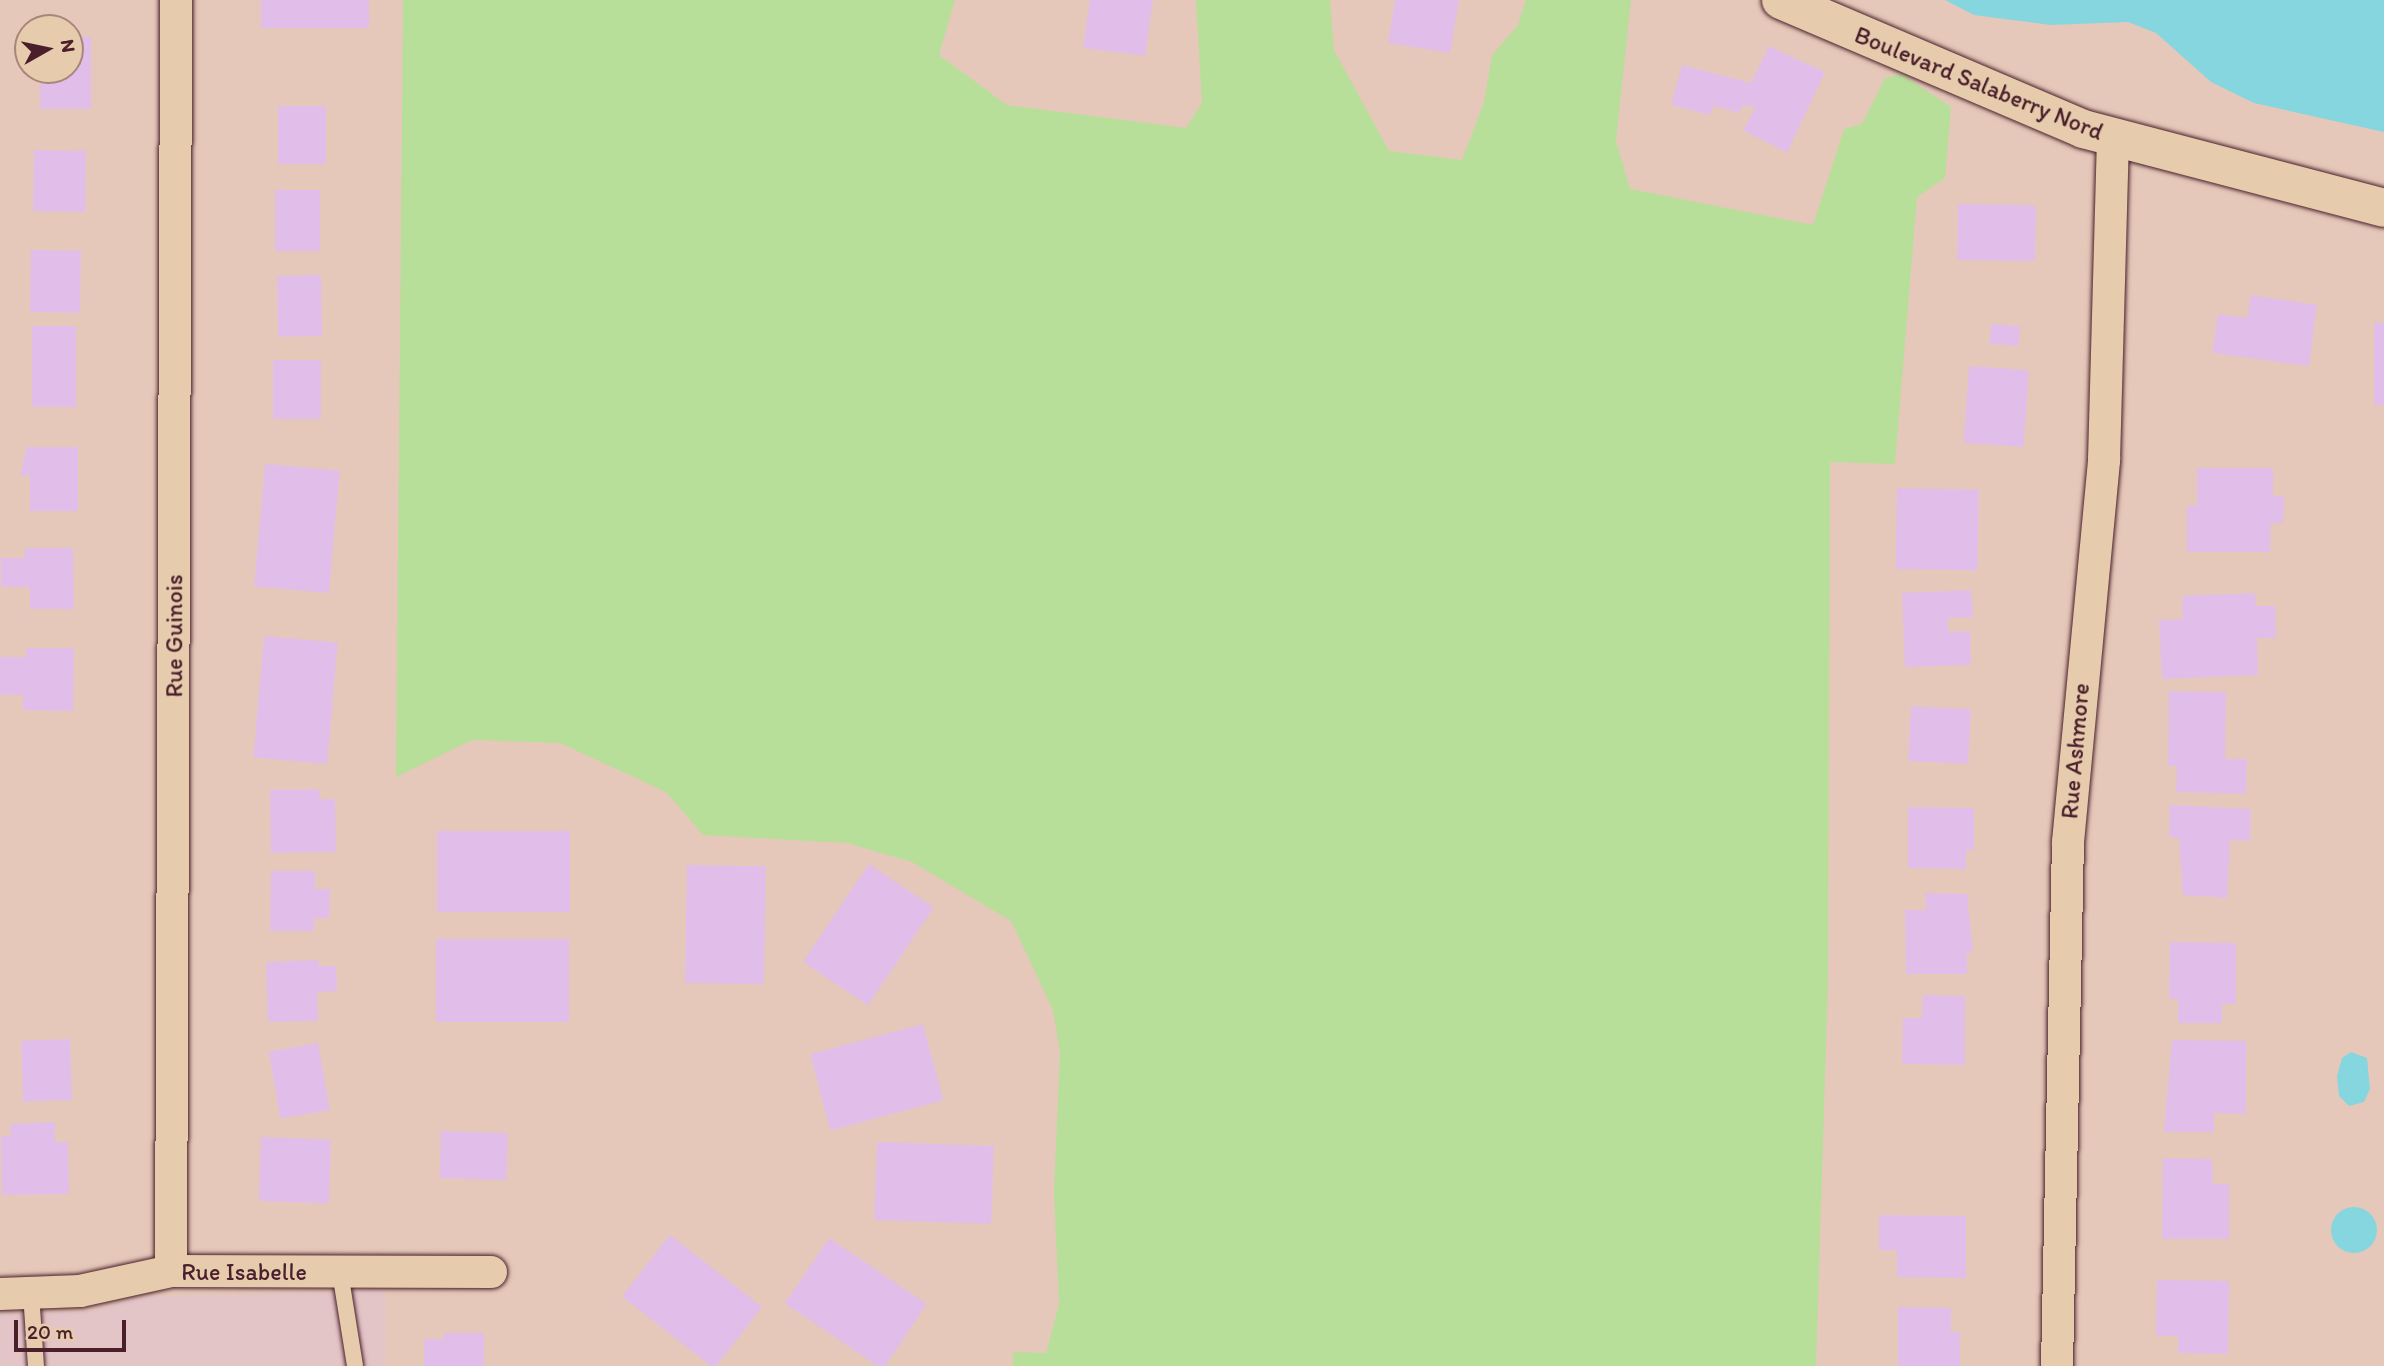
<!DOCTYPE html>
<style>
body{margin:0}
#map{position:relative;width:2384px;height:1366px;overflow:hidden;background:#e5c8b9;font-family:Itim,sans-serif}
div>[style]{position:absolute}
.built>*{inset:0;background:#e4c5c7}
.green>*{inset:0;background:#b7df9a}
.water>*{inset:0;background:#85d6de}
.round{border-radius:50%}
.building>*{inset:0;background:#e1bee9;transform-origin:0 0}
.roads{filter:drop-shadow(0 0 2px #4a1f2b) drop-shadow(0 0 2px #4a1f2b)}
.service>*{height:16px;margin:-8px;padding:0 8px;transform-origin:8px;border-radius:8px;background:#e6cbad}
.minor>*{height:32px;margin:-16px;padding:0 16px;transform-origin:16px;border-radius:16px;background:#e6cbad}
.tertiary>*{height:38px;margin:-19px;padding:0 19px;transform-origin:19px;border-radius:19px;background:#e6cbad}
span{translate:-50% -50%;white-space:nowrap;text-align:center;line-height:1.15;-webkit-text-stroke:5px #e6cbad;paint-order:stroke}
.street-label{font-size:24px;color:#4a1f2b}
.north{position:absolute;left:14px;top:14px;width:70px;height:70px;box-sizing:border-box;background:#e6cbad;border:2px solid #a88679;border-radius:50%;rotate:81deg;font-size:19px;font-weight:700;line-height:28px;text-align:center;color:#4a1f2b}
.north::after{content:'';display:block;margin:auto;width:24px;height:32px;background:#4a1f2b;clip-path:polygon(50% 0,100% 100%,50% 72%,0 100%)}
.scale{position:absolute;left:14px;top:1320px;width:112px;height:32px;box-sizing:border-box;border:4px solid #4a1f2b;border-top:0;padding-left:9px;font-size:21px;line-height:24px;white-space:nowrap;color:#4a1f2b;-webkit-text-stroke:5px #e6cbad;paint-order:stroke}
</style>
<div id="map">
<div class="built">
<i style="clip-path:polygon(385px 1291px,386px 1366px,0 1366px,0 1314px,91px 1311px,142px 1297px)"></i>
</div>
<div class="green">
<i style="clip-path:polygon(403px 0,955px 0,939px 55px,1007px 105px,1186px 128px,1202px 103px,1196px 0,1330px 0,1334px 50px,1389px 151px,1462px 160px,1484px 102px,1492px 55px,1518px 25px,1526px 0,1631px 0,1616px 141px,1630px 189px,1813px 225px,1844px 129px,1862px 124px,1885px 78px,1901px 74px,1951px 107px,1945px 178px,1917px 197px,1895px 464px,1830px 462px,1828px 981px,1816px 1366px,1013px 1366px,1013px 1352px,1046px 1353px,1059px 1304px,1054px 1192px,1060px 1052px,1053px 1010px,1011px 921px,912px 862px,847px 843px,703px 835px,666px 792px,560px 743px,472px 740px,396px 777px)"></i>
</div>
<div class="water">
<i style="clip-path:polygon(1945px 0,2384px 0,2384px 132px,2254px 103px,2211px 82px,2156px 33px,2128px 22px,2051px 25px,1974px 15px)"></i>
<i style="clip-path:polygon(2351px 1052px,2367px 1058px,2370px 1089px,2364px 1102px,2349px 1106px,2339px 1096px,2337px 1076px,2342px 1058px)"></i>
<i class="round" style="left:2331px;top:1207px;width:46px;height:46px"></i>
</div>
<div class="building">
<i style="left:261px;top:0;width:108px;height:28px"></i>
<i style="clip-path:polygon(1090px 0,1153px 0,1145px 56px,1083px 48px)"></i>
<i style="clip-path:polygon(1395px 0,1459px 0,1450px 53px,1388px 43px)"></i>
<i style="clip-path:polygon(70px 37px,91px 37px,91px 109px,40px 109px,40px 70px,70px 70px)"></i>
<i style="clip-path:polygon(1769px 46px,1825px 72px,1787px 153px,1743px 130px,1755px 108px,1743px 105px,1739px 113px,1714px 106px,1709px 115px,1671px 105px,1682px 65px,1751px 83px)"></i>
<i style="left:326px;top:106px;width:58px;height:48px;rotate:90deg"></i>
<i style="left:34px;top:150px;width:52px;height:61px;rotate:1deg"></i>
<i style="left:275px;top:190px;width:45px;height:61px"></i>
<i style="left:1958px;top:204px;width:78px;height:56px;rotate:1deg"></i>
<i style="left:31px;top:250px;width:50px;height:62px;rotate:1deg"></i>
<i style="left:321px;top:275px;width:61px;height:44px;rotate:89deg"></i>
<i style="clip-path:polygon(2251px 295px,2317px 305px,2309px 366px,2212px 353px,2218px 314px,2247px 318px)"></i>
<i style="left:2384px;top:323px;width:82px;height:10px;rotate:90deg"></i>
<i style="left:1991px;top:324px;width:29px;height:20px;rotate:4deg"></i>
<i style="left:32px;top:326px;width:44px;height:81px"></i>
<i style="left:273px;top:360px;width:48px;height:59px"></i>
<i style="left:1969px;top:366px;width:60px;height:77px;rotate:4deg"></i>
<i style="clip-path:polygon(27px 447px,78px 447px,78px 511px,30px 511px,30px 475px,20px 476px)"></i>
<i style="left:265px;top:464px;width:75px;height:123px;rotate:5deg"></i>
<i style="clip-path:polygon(2197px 468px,2273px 468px,2273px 496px,2284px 496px,2283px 523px,2271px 523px,2270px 552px,2187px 552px,2187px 506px,2197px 506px)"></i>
<i style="left:1897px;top:488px;width:82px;height:81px;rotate:1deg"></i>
<i style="clip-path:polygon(25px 548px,73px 548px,74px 609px,30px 609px,30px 587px,1px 587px,1px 558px,25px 558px)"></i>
<i style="clip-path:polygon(1971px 590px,1973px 617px,1948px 618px,1948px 632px,1970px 631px,1971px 665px,1905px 667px,1902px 593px)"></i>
<i style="clip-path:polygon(2255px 593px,2256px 606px,2275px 606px,2276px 638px,2257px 638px,2258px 675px,2162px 679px,2159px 620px,2183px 619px,2182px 596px)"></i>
<i style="left:264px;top:636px;width:74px;height:122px;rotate:5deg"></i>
<i style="clip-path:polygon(26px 648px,74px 648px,73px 711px,23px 710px,23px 695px,0 695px,0 657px,26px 657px)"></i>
<i style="clip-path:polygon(2169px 691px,2226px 692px,2225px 759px,2247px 759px,2246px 794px,2176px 792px,2177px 766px,2168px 766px)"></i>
<i style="left:1911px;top:706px;width:60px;height:55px;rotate:3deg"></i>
<i style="clip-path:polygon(319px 789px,320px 799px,335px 799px,336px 852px,271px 853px,270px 790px)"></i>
<i style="clip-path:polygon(2170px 805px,2251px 809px,2250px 841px,2230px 840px,2227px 898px,2183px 895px,2179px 838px,2169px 837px)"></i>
<i style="clip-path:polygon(1908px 807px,1974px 808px,1974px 850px,1966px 850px,1966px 869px,1908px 868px)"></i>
<i style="left:437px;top:831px;width:133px;height:81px"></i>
<i style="left:869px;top:864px;width:78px;height:118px;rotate:34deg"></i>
<i style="left:687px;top:865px;width:79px;height:118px;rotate:1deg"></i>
<i style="clip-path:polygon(271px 871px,315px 871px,315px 889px,330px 889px,329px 918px,314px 918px,314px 931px,270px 931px)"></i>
<i style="clip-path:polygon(1925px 893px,1967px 894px,1973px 953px,1967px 952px,1967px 974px,1906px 974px,1905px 910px,1926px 910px)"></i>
<i style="left:436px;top:939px;width:133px;height:83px"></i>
<i style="clip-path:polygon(2170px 942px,2236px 943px,2236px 1004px,2222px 1004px,2222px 1023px,2178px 1023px,2178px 999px,2169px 999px)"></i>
<i style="clip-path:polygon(319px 960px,318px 966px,336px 966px,337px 991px,317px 992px,318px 1021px,268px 1022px,266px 962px)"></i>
<i style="clip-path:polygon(1923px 995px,1965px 996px,1965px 1065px,1902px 1064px,1903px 1018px,1922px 1018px)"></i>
<i style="left:923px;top:1024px;width:79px;height:117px;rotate:75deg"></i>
<i style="left:70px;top:1039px;width:61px;height:49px;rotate:88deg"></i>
<i style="clip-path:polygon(2172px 1040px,2246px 1041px,2246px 1114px,2214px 1113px,2214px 1132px,2164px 1132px)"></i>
<i style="left:318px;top:1043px;width:68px;height:50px;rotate:80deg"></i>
<i style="clip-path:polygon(55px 1122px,55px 1142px,68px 1142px,69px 1194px,2px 1195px,1px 1136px,11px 1136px,10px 1124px)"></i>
<i style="left:441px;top:1131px;width:67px;height:47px;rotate:2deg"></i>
<i style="left:261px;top:1137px;width:70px;height:64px;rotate:2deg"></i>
<i style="left:877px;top:1142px;width:117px;height:78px;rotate:2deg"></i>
<i style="clip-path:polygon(2163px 1158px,2212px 1159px,2213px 1184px,2229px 1184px,2229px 1239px,2162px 1239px)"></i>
<i style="clip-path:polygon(1879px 1215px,1966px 1216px,1966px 1278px,1897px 1277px,1897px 1250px,1879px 1250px)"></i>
<i style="left:670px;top:1235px;width:117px;height:78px;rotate:38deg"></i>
<i style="left:829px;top:1238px;width:118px;height:79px;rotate:34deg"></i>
<i style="clip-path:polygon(2157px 1280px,2229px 1281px,2228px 1354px,2178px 1353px,2178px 1336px,2156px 1336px)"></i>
<i style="clip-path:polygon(1898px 1307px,1951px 1308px,1951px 1332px,1960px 1332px,1960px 1366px,1898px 1366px)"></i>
<i style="clip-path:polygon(444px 1333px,484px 1333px,484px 1366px,424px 1366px,424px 1339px,444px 1339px)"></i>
</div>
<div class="roads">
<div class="service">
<i style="left:340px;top:1272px;width:95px;rotate:80.9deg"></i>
<i style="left:31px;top:1293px;width:73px;rotate:86.1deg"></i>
</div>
<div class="minor">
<i style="left:171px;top:1271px;width:1271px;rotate:-89.77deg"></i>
<i style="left:0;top:1294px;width:80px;rotate:-2.1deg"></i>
<i style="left:80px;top:1291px;width:93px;rotate:-12.4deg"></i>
<i style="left:171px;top:1271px;width:320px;rotate:0.2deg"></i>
<i style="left:2057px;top:1366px;width:524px;rotate:-88.8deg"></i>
<i style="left:2068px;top:842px;width:384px;rotate:-84.6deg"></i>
<i style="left:2104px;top:460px;width:322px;rotate:-88.4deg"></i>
</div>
<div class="tertiary">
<i style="left:1781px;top:0;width:328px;rotate:23.1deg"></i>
<i style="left:2083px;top:129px;width:311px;rotate:14.7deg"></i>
</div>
</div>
<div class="street-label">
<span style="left:1979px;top:83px;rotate:22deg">Boulevard Salaberry Nord</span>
<span style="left:174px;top:636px;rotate:-90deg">Rue Guinois</span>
<span style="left:2075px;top:751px;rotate:-85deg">Rue Ashmore</span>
<span style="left:244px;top:1272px">Rue Isabelle</span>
</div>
<div class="north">N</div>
<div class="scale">20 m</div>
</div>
